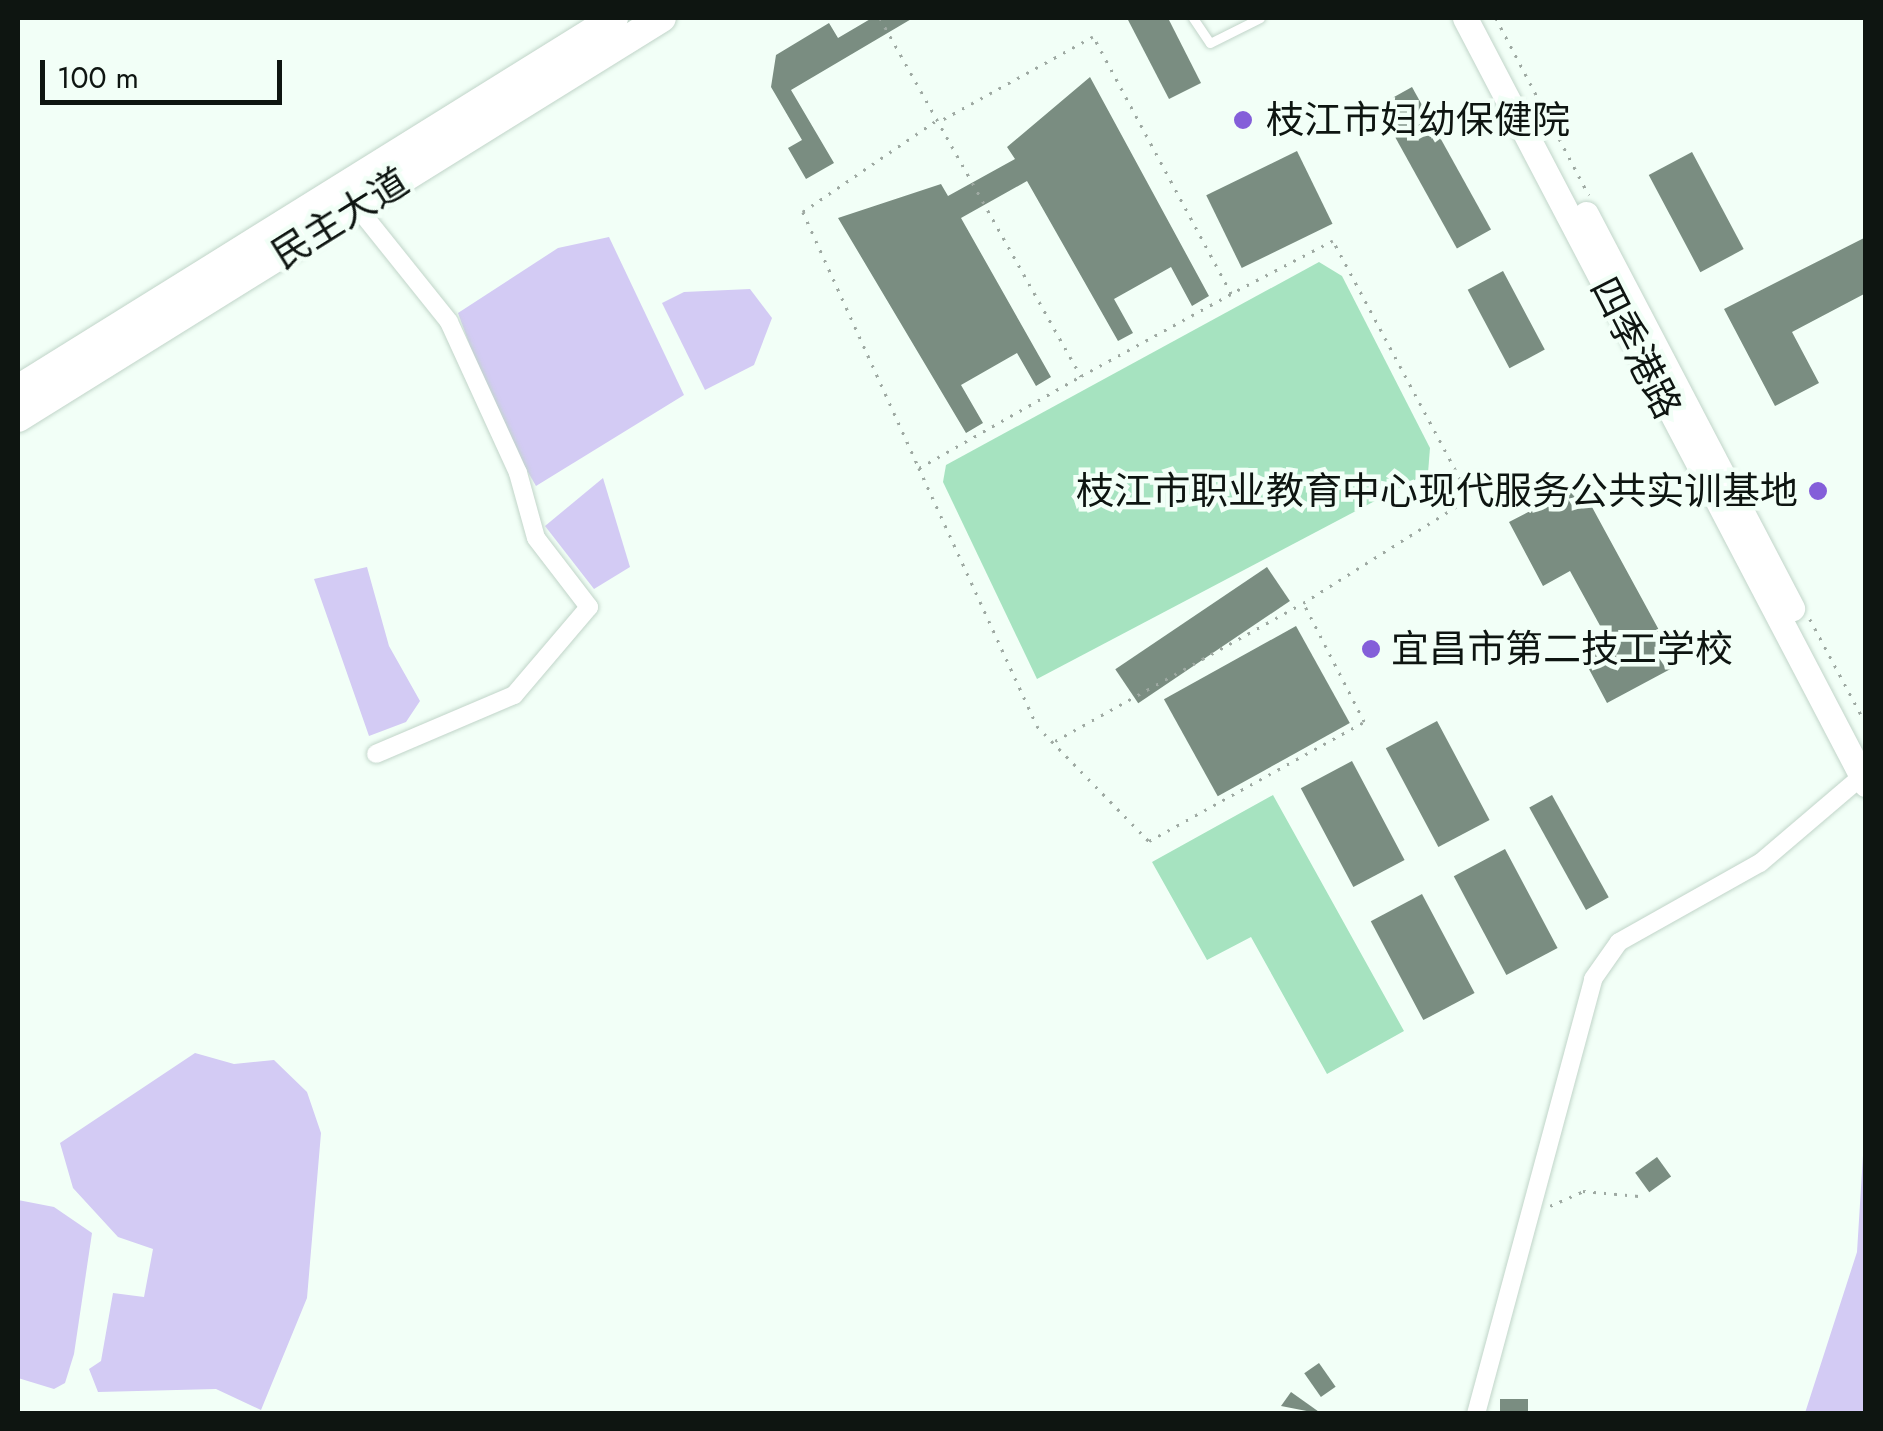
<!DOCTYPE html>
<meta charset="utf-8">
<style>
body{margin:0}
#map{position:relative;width:1883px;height:1431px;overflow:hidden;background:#f2fff7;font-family:Jost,"Noto Sans SC",sans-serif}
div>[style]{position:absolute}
.green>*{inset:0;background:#a6e3c0}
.water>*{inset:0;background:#d3cbf4}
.building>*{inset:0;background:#7a8d81;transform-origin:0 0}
.path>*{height:2.5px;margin-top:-1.25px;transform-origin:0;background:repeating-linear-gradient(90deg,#9ea9a2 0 2.5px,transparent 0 10.5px)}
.roads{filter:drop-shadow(0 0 2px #c1d5c9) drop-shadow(0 0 2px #c1d5c9)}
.lane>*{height:9px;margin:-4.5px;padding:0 4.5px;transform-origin:4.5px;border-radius:4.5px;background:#fff}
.street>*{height:18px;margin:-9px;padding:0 9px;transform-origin:9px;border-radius:9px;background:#fff}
.secondary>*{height:25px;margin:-12.5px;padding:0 12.5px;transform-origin:12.5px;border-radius:12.5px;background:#fff}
.primary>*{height:28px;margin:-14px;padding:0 14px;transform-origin:14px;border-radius:14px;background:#fff}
.dots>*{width:28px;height:28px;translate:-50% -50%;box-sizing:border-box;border:5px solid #f2fff7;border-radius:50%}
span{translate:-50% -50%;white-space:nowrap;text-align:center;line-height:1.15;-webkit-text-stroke:9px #f2fff7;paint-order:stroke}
.poi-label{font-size:38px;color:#0e1511}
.left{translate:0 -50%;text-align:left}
.right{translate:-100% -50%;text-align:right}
.street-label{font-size:38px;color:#0e1511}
.frame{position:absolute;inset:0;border:20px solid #0e1511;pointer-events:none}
.scale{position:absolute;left:40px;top:60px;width:242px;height:45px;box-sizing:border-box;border:5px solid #0e1511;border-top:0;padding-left:12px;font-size:30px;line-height:35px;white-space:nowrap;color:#0e1511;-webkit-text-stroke:8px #f2fff7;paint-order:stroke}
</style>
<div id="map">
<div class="green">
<i style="clip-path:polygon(1319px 262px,1342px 276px,1430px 448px,1428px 473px,1037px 679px,943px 482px,946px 465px)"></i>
<i style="clip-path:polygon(1273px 795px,1404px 1031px,1327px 1074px,1251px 937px,1207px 960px,1152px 862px)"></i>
</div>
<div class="water">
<i style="clip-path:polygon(609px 237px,684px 395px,536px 486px,495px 415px,458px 313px,558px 248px)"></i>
<i style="clip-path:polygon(750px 289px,772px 318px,754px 365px,705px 390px,662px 303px,684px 292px)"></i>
<i style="clip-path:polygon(603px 478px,630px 567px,594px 589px,545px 526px)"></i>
<i style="clip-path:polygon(367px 567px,389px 646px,420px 701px,406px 722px,369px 736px,314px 579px)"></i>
<i style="clip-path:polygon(195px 1053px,234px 1064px,274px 1060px,307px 1092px,321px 1133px,307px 1298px,261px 1410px,216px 1389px,98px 1392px,89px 1369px,101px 1361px,113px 1293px,144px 1297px,153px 1249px,118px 1237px,73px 1188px,60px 1143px)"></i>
<i style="clip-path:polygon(1865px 1123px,1865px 1413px,1805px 1413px,1857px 1252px)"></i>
<i style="clip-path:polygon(18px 1200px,54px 1207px,92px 1233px,74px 1354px,65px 1383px,54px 1389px,18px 1378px)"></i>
</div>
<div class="building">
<i style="clip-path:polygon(872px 18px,913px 18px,791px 90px,834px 163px,806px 179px,788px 148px,802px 140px,771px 87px,776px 55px,829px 23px,838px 38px)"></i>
<i style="clip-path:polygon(1127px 18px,1168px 18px,1201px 83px,1169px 99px)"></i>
<i style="clip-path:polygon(1090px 77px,1209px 296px,1192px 306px,1171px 267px,1114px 299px,1133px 333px,1118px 341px,1027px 181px,961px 218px,1051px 377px,1036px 386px,1017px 353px,961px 385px,983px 423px,966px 433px,838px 218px,941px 184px,948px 196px,1015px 159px,1007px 147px)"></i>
<i style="left:1412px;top:87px;width:163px;height:39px;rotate:61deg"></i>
<i style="left:1297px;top:151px;width:81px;height:101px;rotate:64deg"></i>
<i style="left:1692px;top:152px;width:110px;height:49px;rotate:62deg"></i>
<i style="clip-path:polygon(1866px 237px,1866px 293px,1792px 332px,1819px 383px,1775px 406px,1724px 309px)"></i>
<i style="left:1503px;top:271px;width:89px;height:40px;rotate:62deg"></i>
<i style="clip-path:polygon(1580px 485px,1678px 665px,1607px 703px,1582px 656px,1609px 642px,1570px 571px,1543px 586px,1509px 522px)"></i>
<i style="left:1267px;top:567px;width:41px;height:183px;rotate:56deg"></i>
<i style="left:1296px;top:626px;width:111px;height:151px;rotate:61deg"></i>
<i style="left:1437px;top:721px;width:112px;height:58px;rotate:62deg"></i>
<i style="left:1352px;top:761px;width:112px;height:58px;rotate:62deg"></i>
<i style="left:1552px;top:795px;width:117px;height:26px;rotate:61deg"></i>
<i style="left:1505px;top:849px;width:112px;height:58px;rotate:62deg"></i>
<i style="left:1422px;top:894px;width:112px;height:58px;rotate:62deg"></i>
<i style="left:1657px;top:1157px;width:24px;height:27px;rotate:54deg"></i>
<i style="left:1319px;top:1363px;width:29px;height:18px;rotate:55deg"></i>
<i style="clip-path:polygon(1291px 1392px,1322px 1414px,1281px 1406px)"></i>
<i style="left:1500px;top:1399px;width:28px;height:15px"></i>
</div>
<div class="path">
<i style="left:880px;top:18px;width:411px;rotate:60.7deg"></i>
<i style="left:1081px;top:376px;width:171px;rotate:-28.7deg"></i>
<i style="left:1496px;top:18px;width:200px;rotate:62.3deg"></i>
<i style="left:935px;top:122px;width:160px;rotate:145.7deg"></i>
<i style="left:803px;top:212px;width:281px;rotate:65.6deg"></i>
<i style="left:919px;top:468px;width:186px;rotate:-29.6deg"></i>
<i style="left:919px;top:468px;width:284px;rotate:65.4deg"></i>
<i style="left:1037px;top:726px;width:161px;rotate:45.8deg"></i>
<i style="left:1149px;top:841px;width:246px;rotate:-29deg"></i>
<i style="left:1364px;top:722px;width:134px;rotate:-117.1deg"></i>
<i style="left:1303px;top:603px;width:197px;rotate:-32.2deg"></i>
<i style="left:1470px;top:498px;width:291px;rotate:-118.1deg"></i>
<i style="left:1333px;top:241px;width:115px;rotate:152.5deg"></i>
<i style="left:1231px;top:294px;width:292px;rotate:-118.2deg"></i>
<i style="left:1093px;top:37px;width:176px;rotate:151.1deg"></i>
<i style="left:1810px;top:619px;width:119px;rotate:61.9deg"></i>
<i style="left:1055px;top:741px;width:282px;rotate:-29.1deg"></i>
<i style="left:1550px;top:1206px;width:36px;rotate:-24deg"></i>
<i style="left:1583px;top:1191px;width:56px;rotate:5.1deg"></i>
</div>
<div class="roads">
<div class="lane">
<i style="left:1193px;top:18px;width:30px;rotate:56deg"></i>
<i style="left:1210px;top:43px;width:56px;rotate:-26.6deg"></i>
</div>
<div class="street">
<i style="left:357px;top:207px;width:147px;rotate:51.3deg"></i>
<i style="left:449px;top:322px;width:166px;rotate:65.4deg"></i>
<i style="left:518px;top:473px;width:67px;rotate:74.5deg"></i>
<i style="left:536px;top:538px;width:87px;rotate:52.5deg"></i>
<i style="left:589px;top:607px;width:116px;rotate:130.4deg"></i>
<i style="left:514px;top:695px;width:150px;rotate:156.9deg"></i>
<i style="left:1476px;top:1414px;width:450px;rotate:-74.9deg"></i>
<i style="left:1593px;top:979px;width:45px;rotate:-54.9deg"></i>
<i style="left:1619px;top:942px;width:162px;rotate:-29.3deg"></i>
<i style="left:1760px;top:863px;width:133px;rotate:-40.4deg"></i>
</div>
<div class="secondary">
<i style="left:1465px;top:18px;width:865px;rotate:62.37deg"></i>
<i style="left:1586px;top:214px;width:445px;rotate:62.4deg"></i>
</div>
<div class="primary">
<i style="left:18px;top:389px;width:702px;rotate:-31.9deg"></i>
<i style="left:18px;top:418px;width:758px;rotate:-31.85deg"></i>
</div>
</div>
<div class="dots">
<i style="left:1243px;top:120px;background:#845fd9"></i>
<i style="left:1818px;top:491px;background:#845fd9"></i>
<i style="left:1371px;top:649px;background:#845fd9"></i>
</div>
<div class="poi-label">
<span class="left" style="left:1266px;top:120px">枝江市妇幼保健院</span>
<span class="right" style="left:1798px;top:491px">枝江市职业教育中心现代服务公共实训基地</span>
<span class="left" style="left:1391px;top:649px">宜昌市第二技工学校</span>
</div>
<div class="street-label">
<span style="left:340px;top:218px;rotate:-32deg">民主大道</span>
<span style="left:1636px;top:348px;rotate:63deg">四季港路</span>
</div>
<div class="frame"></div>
<div class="scale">100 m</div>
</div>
